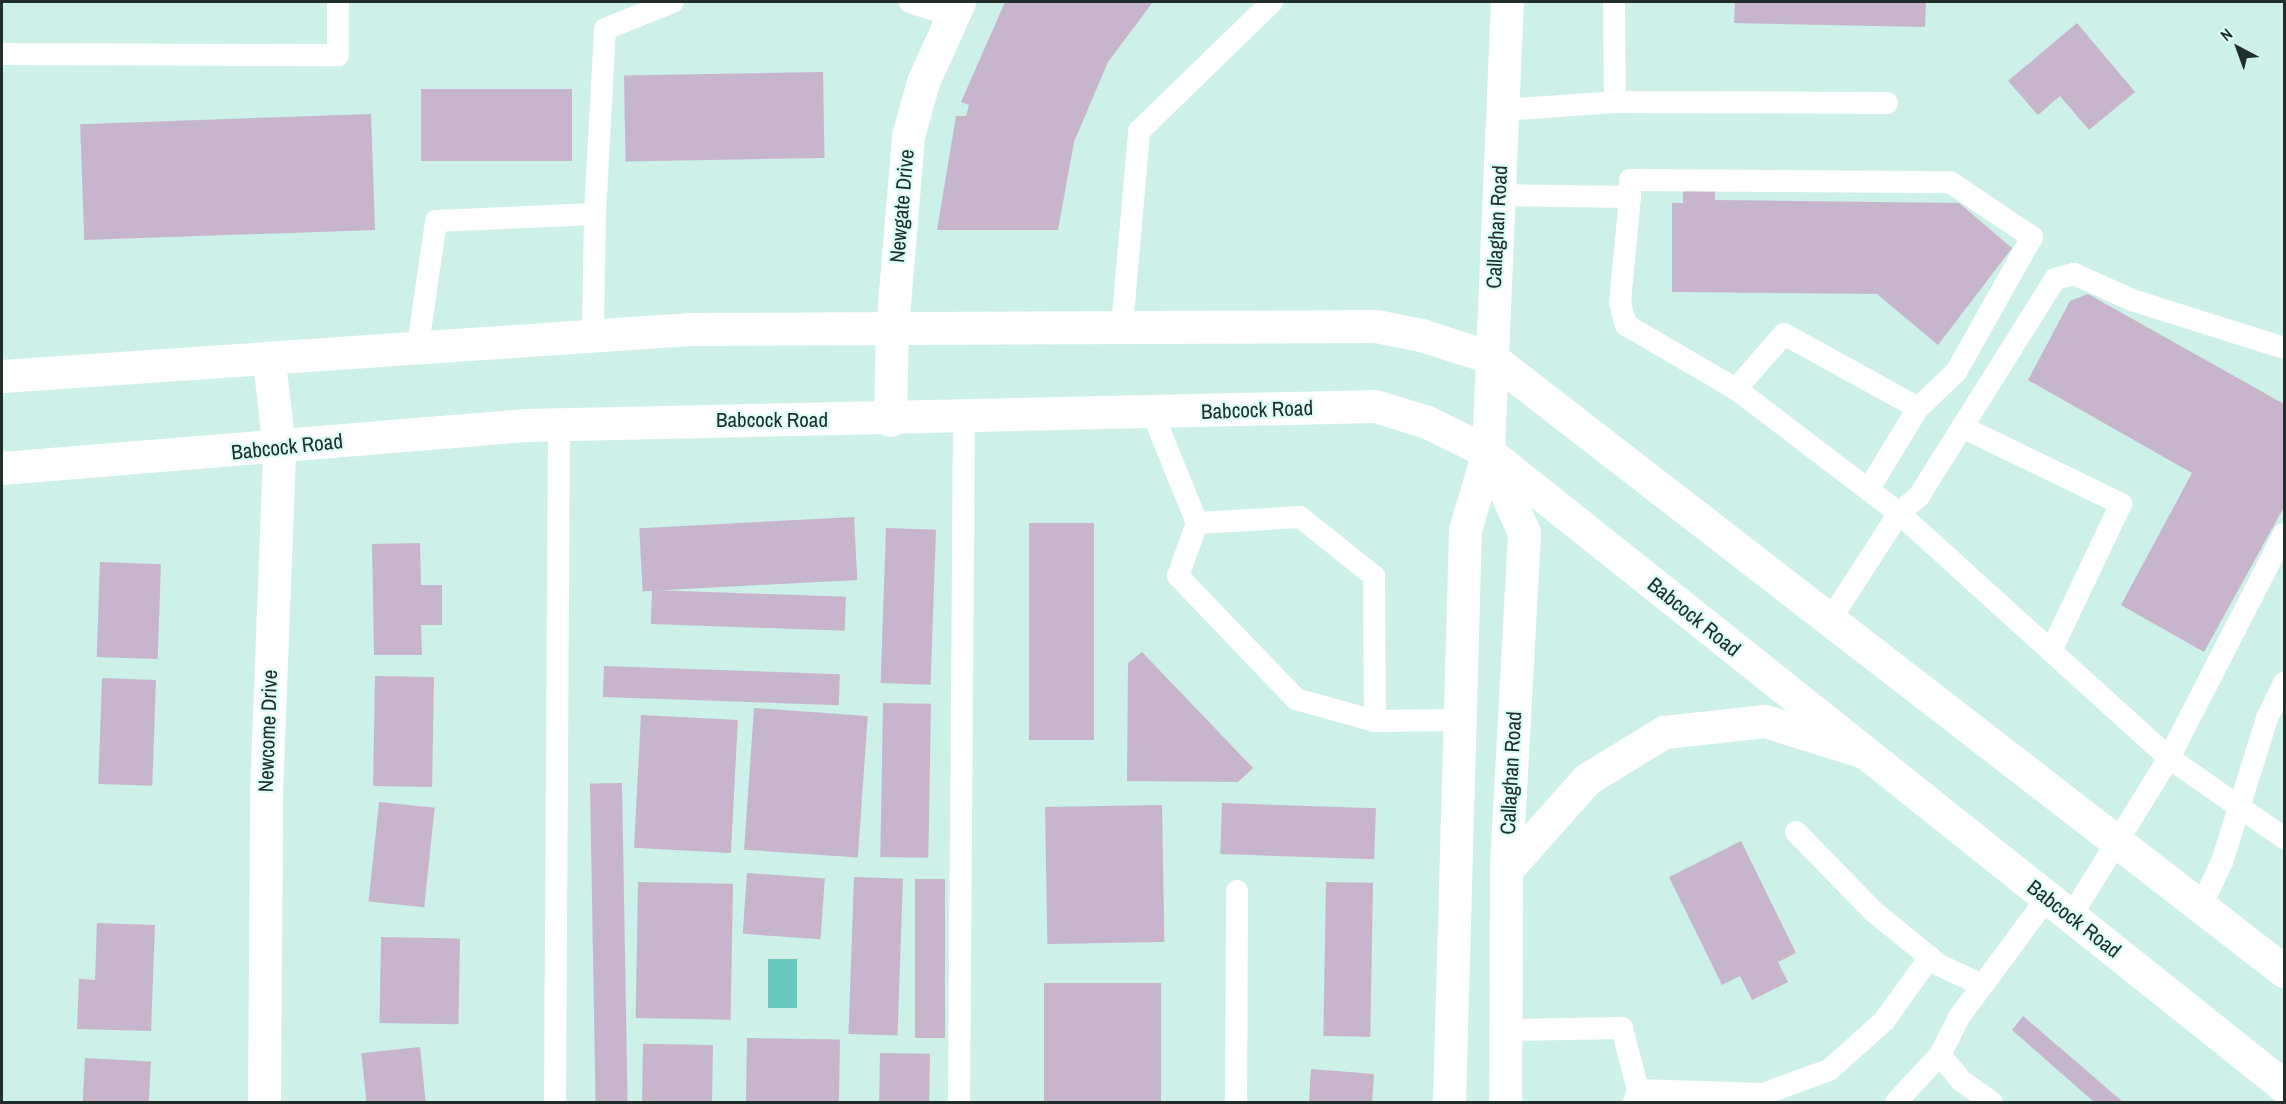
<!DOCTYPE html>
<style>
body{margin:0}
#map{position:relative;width:2286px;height:1104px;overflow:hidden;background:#cdf0e9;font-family:"Archivo Narrow",sans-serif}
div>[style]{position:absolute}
.water>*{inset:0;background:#69c9ba;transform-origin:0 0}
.building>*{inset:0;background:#c7b5cc;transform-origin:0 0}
.lane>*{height:22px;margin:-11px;padding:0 11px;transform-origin:11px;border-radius:11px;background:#fff}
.street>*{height:33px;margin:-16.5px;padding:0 16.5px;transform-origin:16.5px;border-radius:16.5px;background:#fff}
.secondary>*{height:33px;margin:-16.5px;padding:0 16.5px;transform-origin:16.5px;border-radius:16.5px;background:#fff}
.primary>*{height:33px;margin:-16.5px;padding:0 16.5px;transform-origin:16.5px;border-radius:16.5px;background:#fff}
span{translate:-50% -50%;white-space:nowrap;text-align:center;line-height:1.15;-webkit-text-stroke:4.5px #dafef7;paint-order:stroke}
.street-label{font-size:21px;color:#212e2c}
.frame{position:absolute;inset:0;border:3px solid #212e2c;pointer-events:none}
.north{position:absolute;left:2208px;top:18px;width:60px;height:60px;-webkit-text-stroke:4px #dafef7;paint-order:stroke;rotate:319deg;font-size:16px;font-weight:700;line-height:24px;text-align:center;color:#212e2c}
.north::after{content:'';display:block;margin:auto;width:21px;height:27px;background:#212e2c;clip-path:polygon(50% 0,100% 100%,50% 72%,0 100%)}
</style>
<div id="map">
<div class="water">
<i style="left:768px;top:959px;width:29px;height:49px"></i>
</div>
<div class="building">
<i style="clip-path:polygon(1005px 2px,1153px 2px,1108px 62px,1074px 142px,1058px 230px,937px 230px,956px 116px,966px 116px,969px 105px,961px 102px)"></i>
<i style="clip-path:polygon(1735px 2px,1926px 2px,1925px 27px,1734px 23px)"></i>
<i style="clip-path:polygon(2077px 23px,2135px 92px,2089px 130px,2060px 96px,2038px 115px,2008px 81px)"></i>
<i style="left:823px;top:72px;width:86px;height:199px;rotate:89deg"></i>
<i style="left:421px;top:89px;width:151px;height:72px"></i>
<i style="left:371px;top:114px;width:116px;height:291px;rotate:88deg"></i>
<i style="clip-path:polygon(1683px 189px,1715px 189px,1715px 200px,1959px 203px,2012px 248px,1938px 345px,1877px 294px,1672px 292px,1672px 203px,1683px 203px)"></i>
<i style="clip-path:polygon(2088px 294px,2284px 404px,2284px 507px,2204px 652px,2121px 605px,2192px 473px,2028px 380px,2070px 301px)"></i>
<i style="left:854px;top:517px;width:63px;height:215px;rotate:87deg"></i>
<i style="left:1029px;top:523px;width:65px;height:217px"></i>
<i style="left:886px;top:528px;width:50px;height:155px;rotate:2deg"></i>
<i style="clip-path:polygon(420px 543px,421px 585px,442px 585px,442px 625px,421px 625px,422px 655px,374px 655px,372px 544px)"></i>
<i style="left:100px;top:562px;width:61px;height:95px;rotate:2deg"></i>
<i style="left:652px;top:590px;width:194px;height:34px;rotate:2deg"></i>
<i style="clip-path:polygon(1142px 652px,1253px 768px,1238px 782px,1127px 781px,1128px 663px)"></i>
<i style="left:604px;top:666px;width:236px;height:31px;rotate:2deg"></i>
<i style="left:375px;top:676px;width:59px;height:110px;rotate:1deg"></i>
<i style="left:102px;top:678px;width:54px;height:106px;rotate:2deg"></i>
<i style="left:883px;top:703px;width:48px;height:154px;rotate:1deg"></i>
<i style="left:754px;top:708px;width:114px;height:142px;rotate:4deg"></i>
<i style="left:641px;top:715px;width:97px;height:133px;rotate:3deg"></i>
<i style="left:622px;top:783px;width:319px;height:32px;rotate:89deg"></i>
<i style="left:379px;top:802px;width:56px;height:100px;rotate:6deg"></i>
<i style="left:1222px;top:803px;width:154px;height:51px;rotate:2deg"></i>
<i style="left:1162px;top:805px;width:137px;height:117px;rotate:89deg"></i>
<i style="clip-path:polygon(1741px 841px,1796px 953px,1778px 962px,1788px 982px,1752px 1000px,1740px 976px,1722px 985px,1669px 877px)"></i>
<i style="left:747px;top:873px;width:78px;height:61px;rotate:4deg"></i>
<i style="left:854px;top:877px;width:49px;height:157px;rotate:2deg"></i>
<i style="left:915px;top:879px;width:30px;height:159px"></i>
<i style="left:638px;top:882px;width:95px;height:136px;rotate:1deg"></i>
<i style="left:1326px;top:882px;width:47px;height:154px;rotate:1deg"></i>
<i style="clip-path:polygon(97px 923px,155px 925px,151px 1031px,77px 1029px,79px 979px,95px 980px)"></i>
<i style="left:381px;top:937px;width:79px;height:86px;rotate:1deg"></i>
<i style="left:1161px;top:983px;width:119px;height:117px;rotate:90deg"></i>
<i style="clip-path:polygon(2023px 1016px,2123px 1102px,2094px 1102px,2012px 1030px)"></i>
<i style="left:747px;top:1038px;width:93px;height:64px;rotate:1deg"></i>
<i style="left:713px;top:1045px;width:57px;height:70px;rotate:91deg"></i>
<i style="left:420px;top:1047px;width:55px;height:59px;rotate:84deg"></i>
<i style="left:880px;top:1053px;width:50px;height:49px;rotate:1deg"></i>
<i style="left:85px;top:1058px;width:66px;height:44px;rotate:3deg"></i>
<i style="clip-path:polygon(1311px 1069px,1374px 1074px,1372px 1102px,1309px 1102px)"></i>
</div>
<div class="lane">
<i style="left:910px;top:2px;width:44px;rotate:18.4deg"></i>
<i style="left:2px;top:54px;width:336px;rotate:0.2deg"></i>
<i style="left:338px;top:55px;width:53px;rotate:-90deg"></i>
<i style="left:1615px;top:102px;width:272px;rotate:0.2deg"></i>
<i style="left:1502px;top:110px;width:113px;rotate:-4deg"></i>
<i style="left:1615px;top:102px;width:100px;rotate:-90.6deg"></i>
<i style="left:1499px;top:195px;width:131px;rotate:0.9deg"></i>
<i style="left:1630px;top:197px;width:106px;rotate:95.4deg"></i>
<i style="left:1620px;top:303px;width:23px;rotate:75deg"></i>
<i style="left:1626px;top:325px;width:127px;rotate:30.2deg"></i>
<i style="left:1736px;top:389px;width:205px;rotate:37.3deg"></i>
<i style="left:1899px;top:513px;width:127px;rotate:122.8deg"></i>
<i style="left:1630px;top:197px;width:17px;rotate:-90deg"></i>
<i style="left:1630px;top:180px;width:320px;rotate:0.4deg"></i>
<i style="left:1950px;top:182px;width:99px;rotate:33.9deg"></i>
<i style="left:2032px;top:237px;width:155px;rotate:119.4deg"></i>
<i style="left:1956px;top:372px;width:52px;rotate:136.5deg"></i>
<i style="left:595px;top:214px;width:185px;rotate:-86.9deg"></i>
<i style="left:605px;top:29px;width:73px;rotate:-21.7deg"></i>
<i style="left:1122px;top:327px;width:197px;rotate:-85deg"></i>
<i style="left:1139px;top:131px;width:185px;rotate:-44.1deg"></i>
<i style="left:418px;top:345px;width:125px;rotate:-81.7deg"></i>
<i style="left:436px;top:221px;width:159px;rotate:-2.5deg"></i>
<i style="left:595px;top:214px;width:120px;rotate:91deg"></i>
<i style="left:1736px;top:389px;width:73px;rotate:-48.9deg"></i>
<i style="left:1784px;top:334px;width:153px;rotate:28.9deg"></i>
<i style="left:1918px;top:408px;width:92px;rotate:121.3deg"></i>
<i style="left:1152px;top:412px;width:120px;rotate:67.9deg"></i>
<i style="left:1197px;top:523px;width:56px;rotate:109.7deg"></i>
<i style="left:1178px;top:576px;width:170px;rotate:46.2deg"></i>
<i style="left:1296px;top:699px;width:82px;rotate:15.6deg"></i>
<i style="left:1375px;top:721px;width:84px;rotate:-0.7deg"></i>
<i style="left:1962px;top:427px;width:177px;rotate:25.8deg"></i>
<i style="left:2121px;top:504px;width:163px;rotate:115.5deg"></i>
<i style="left:1197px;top:523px;width:103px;rotate:-3.3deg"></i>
<i style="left:1300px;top:517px;width:95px;rotate:38.6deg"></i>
<i style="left:1374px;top:576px;width:145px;rotate:89.6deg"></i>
<i style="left:2284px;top:534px;width:252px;rotate:117.2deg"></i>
<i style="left:2169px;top:758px;width:140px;rotate:34.8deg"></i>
<i style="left:1796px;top:832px;width:110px;rotate:45.7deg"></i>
<i style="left:1873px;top:911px;width:85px;rotate:39.3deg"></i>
<i style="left:1939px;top:965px;width:47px;rotate:24.9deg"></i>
<i style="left:2201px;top:906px;width:49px;rotate:-64.5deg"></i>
<i style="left:2222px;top:862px;width:151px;rotate:-72.6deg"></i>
<i style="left:2267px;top:718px;width:39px;rotate:-64deg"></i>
<i style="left:2071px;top:916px;width:186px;rotate:-58.2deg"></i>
<i style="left:2169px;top:758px;width:365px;rotate:-137.8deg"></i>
<i style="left:1899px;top:513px;width:26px;rotate:-40deg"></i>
<i style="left:1919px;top:496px;width:256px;rotate:-57.9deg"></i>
<i style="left:2055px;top:279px;width:20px;rotate:-15deg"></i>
<i style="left:2074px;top:274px;width:64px;rotate:24.1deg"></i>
<i style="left:2132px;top:300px;width:159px;rotate:17.5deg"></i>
<i style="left:1505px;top:1030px;width:117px;rotate:-1deg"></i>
<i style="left:1622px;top:1028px;width:64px;rotate:75.5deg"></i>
<i style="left:1638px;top:1090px;width:13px;rotate:108deg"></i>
<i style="left:1940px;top:1055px;width:35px;rotate:50deg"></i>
<i style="left:1963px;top:1082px;width:35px;rotate:35deg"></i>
<i style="left:1638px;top:1090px;width:125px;rotate:1.8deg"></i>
<i style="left:1763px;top:1094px;width:70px;rotate:-20deg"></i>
<i style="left:1829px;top:1070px;width:74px;rotate:-41.7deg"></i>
<i style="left:1884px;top:1021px;width:79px;rotate:-54.3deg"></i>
<i style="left:555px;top:1102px;width:678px;rotate:-89.66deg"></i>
<i style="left:959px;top:1102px;width:685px;rotate:-89.58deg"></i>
<i style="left:1236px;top:1102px;width:211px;rotate:-89.7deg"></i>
<i style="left:1896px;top:1102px;width:64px;rotate:-46.9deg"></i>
<i style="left:1940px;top:1055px;width:42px;rotate:-63.4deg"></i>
<i style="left:1959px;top:1017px;width:148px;rotate:-53.5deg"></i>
</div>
<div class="street">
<i style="left:890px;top:420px;width:92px;rotate:-88.8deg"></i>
<i style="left:892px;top:328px;width:193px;rotate:-85.2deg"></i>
<i style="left:908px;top:136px;width:56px;rotate:-74.5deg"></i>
<i style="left:923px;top:82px;width:88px;rotate:-65.8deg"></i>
<i style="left:264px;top:1102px;width:309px;rotate:-89.6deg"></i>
<i style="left:266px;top:793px;width:345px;rotate:-87.8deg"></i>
<i style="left:279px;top:448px;width:88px;rotate:-96.6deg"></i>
</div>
<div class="secondary">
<i style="left:1488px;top:452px;width:89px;rotate:66deg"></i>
<i style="left:1524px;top:533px;width:337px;rotate:93.1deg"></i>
<i style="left:1506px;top:870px;width:232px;rotate:90.2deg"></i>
<i style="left:1506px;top:870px;width:122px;rotate:-48.3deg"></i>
<i style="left:1587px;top:779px;width:90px;rotate:-31.4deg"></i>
<i style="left:1664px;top:732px;width:102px;rotate:-6.2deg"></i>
<i style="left:1765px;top:721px;width:104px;rotate:17.4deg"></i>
<i style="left:1449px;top:1102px;width:572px;rotate:-88.4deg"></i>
<i style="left:1465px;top:530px;width:81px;rotate:-73.6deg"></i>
<i style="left:1488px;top:452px;width:450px;rotate:-87.6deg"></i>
</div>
<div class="primary">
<i style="left:2px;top:376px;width:689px;rotate:-3.91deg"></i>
<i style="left:689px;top:329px;width:687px;rotate:-0.25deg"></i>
<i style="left:1376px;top:326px;width:46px;rotate:11.3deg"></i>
<i style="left:1421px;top:335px;width:72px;rotate:17.7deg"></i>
<i style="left:1490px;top:357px;width:1004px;rotate:37.71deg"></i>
<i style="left:2px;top:468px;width:526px;rotate:-4.69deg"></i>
<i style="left:526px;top:425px;width:849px;rotate:-1.28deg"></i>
<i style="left:1375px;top:406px;width:54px;rotate:17.1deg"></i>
<i style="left:1427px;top:422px;width:68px;rotate:26.2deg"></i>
<i style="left:1488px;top:452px;width:1018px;rotate:38.54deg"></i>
</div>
<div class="street-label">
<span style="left:902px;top:206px;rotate:-85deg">Newgate Drive</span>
<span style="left:1497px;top:227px;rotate:-87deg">Callaghan Road</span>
<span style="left:1257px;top:410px;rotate:-2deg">Babcock Road</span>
<span style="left:772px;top:420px">Babcock Road</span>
<span style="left:287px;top:447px;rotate:-6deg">Babcock Road</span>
<span style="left:1694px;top:617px;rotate:39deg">Babcock Road</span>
<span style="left:268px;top:731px;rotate:-88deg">Newcome Drive</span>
<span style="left:1511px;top:773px;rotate:-87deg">Callaghan Road</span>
<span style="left:2074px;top:919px;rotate:38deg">Babcock Road</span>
</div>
<div class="frame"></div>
<div class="north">N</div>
</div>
